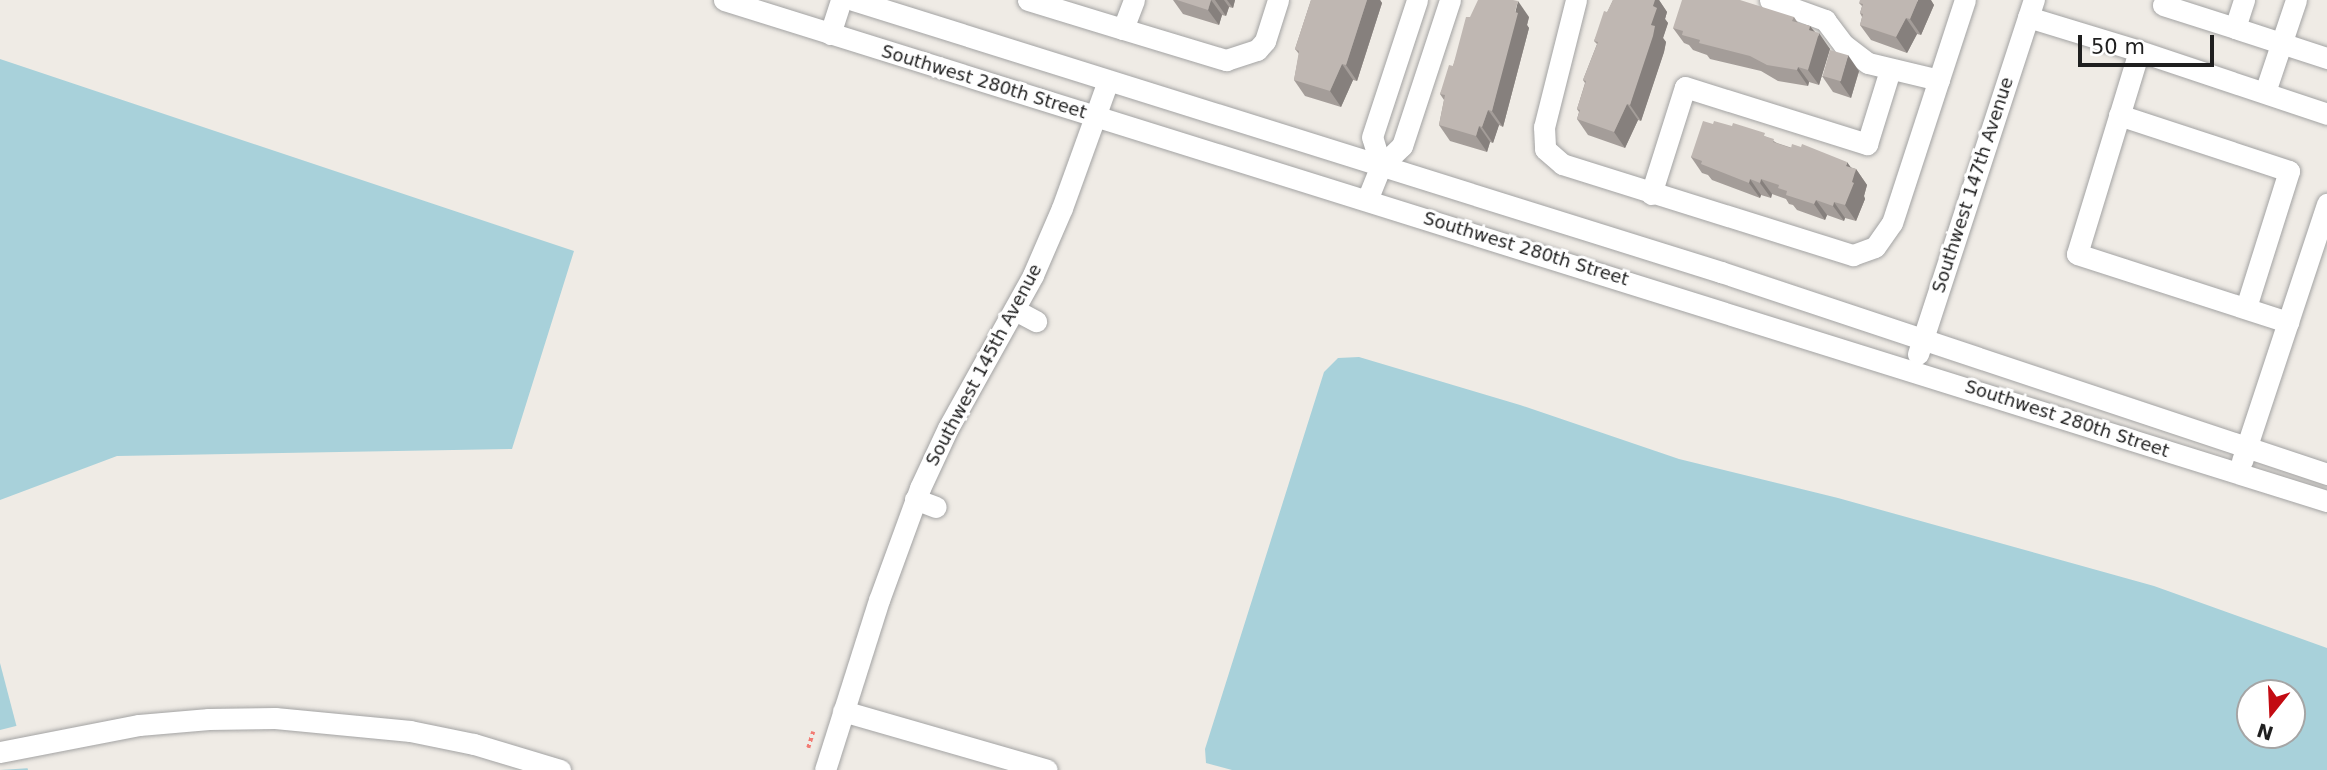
<!DOCTYPE html>
<style>
body{margin:0}
#map{position:relative;width:2327px;height:770px;overflow:hidden;background:#efebe5;font-family:"DejaVu Sans",sans-serif}
div>[style]{position:absolute}
.water>*{inset:0;background:#a8d1da}
.pier>*{inset:0;background:#efebe5}
.path>*{height:3.5px;margin-top:-1.75px;transform-origin:0;background:repeating-linear-gradient(90deg,#f27b73 0 3.5px,transparent 0 7px)}
.roads{filter:drop-shadow(0 0 2px #a3a3a3) drop-shadow(0 0 2px #a3a3a3)}
.minor>*{height:21px;margin:-10.5px;padding:0 10.5px;transform-origin:10.5px;border-radius:10.5px;background:#fff}
.wall>*{inset:0;background:#a49d99}
.shaded-wall>*{inset:0;background:#86807d}
.building>*{inset:0;background:#bfb7b2;transform-origin:0 0}
span{translate:-50% -50%;white-space:nowrap;text-align:center;line-height:1.15;-webkit-text-stroke:6px #fff;paint-order:stroke}
.street-label{font-size:18px;color:#1f1f1f}
.north{position:absolute;left:2236px;top:679px;width:70px;height:70px;box-sizing:border-box;background:#fff;border:2px solid #a5a5a5;border-radius:50%;rotate:198deg;font-size:19px;font-weight:700;line-height:28px;text-align:center;color:#1f1f1f}
.north::after{content:'';display:block;margin:auto;width:24px;height:32px;background:#c30b12;clip-path:polygon(50% 0,100% 100%,50% 72%,0 100%)}
.scale{position:absolute;left:2078px;top:35px;width:136px;height:32px;box-sizing:border-box;border:4px solid #1f1f1f;border-top:0;padding-left:9px;font-size:21px;line-height:24px;white-space:nowrap;color:#1f1f1f;-webkit-text-stroke:5px #fff;paint-order:stroke}
</style>
<div id="map">
<div class="water">
<i style="clip-path:polygon(0 59px,574px 251px,512px 449px,117px 456px,0 500px)"></i>
<i style="clip-path:polygon(evenodd,1359px 357px,1520px 405px,1679px 459px,1838px 498px,2154px 586px,2327px 648px,2327px 770px,1232px 770px,1206px 763px,1205px 749px,1324px 372px,1338px 358px,1359px 357px,2250px 693px,2292px 693px,2292px 735px,2250px 735px,2250px 693px)"></i>
<i style="clip-path:polygon(0 663px,28px 770px,0 770px)"></i>
</div>
<div class="pier">
<i style="clip-path:polygon(20px 725px,31px 768px,0 770px,0 730px)"></i>
</div>
<div class="path">
<i style="left:808px;top:748px;width:17px;rotate:-73deg"></i>
</div>
<div class="roads">
<div class="minor">
<i style="left:724px;top:0;width:1679px;rotate:17.36deg"></i>
<i style="left:853px;top:0;width:910px;rotate:17.4deg"></i>
<i style="left:1721px;top:272px;width:639px;rotate:18.43deg"></i>
<i style="left:1028px;top:0;width:99px;rotate:17deg"></i>
<i style="left:1134px;top:0;width:31px;rotate:111deg"></i>
<i style="left:1123px;top:29px;width:108px;rotate:16.8deg"></i>
<i style="left:1226px;top:60px;width:33px;rotate:-18deg"></i>
<i style="left:1257px;top:50px;width:12px;rotate:-48deg"></i>
<i style="left:1265px;top:41px;width:43px;rotate:-72.4deg"></i>
<i style="left:1576px;top:0;width:131px;rotate:104.1deg"></i>
<i style="left:1544px;top:127px;width:22px;rotate:87deg"></i>
<i style="left:1545px;top:149px;width:23px;rotate:41deg"></i>
<i style="left:1562px;top:164px;width:305px;rotate:17.4deg"></i>
<i style="left:1853px;top:255px;width:23px;rotate:-20deg"></i>
<i style="left:1875px;top:247px;width:29px;rotate:-55deg"></i>
<i style="left:1892px;top:223px;width:235px;rotate:-71.9deg"></i>
<i style="left:1770px;top:0;width:59px;rotate:20deg"></i>
<i style="left:1825px;top:20px;width:31px;rotate:53deg"></i>
<i style="left:1844px;top:45px;width:30px;rotate:37deg"></i>
<i style="left:1868px;top:63px;width:73px;rotate:13.5deg"></i>
<i style="left:2244px;top:0;width:29px;rotate:108deg"></i>
<i style="left:2235px;top:28px;width:97px;rotate:18.1deg"></i>
<i style="left:2163px;top:5px;width:76px;rotate:17.7deg"></i>
<i style="left:2028px;top:17px;width:116px;rotate:17deg"></i>
<i style="left:2139px;top:51px;width:212px;rotate:107deg"></i>
<i style="left:2077px;top:254px;width:222px;rotate:17.9deg"></i>
<i style="left:830px;top:34px;width:36px;rotate:-72deg"></i>
<i style="left:2139px;top:51px;width:198px;rotate:18.5deg"></i>
<i style="left:2265px;top:92px;width:97px;rotate:-71.4deg"></i>
<i style="left:2119px;top:115px;width:179px;rotate:18.2deg"></i>
<i style="left:2289px;top:171px;width:143px;rotate:107.5deg"></i>
<i style="left:1381px;top:166px;width:30px;rotate:-107deg"></i>
<i style="left:1372px;top:137px;width:144px;rotate:-71.8deg"></i>
<i style="left:1651px;top:194px;width:112px;rotate:-72.4deg"></i>
<i style="left:1685px;top:87px;width:191px;rotate:17.4deg"></i>
<i style="left:1867px;top:144px;width:77px;rotate:-72.7deg"></i>
<i style="left:1367px;top:200px;width:37px;rotate:-68deg"></i>
<i style="left:1381px;top:166px;width:29px;rotate:-44deg"></i>
<i style="left:1402px;top:146px;width:154px;rotate:-71.8deg"></i>
<i style="left:1015px;top:310px;width:24px;rotate:28deg"></i>
<i style="left:1918px;top:354px;width:373px;rotate:-71.9deg"></i>
<i style="left:2242px;top:461px;width:271px;rotate:-71.7deg"></i>
<i style="left:915px;top:499px;width:22px;rotate:21deg"></i>
<i style="left:843px;top:711px;width:212px;rotate:16.1deg"></i>
<i style="left:0;top:752px;width:142px;rotate:-11deg"></i>
<i style="left:139px;top:725px;width:70px;rotate:-4.9deg"></i>
<i style="left:209px;top:719px;width:66px;rotate:-0.9deg"></i>
<i style="left:275px;top:718px;width:136px;rotate:5.5deg"></i>
<i style="left:410px;top:731px;width:65px;rotate:11.5deg"></i>
<i style="left:474px;top:744px;width:90px;rotate:16.8deg"></i>
<i style="left:825px;top:770px;width:178px;rotate:-72.4deg"></i>
<i style="left:879px;top:600px;width:119px;rotate:-69.9deg"></i>
<i style="left:920px;top:488px;width:66px;rotate:-65deg"></i>
<i style="left:948px;top:428px;width:175px;rotate:-60.9deg"></i>
<i style="left:1033px;top:275px;width:73px;rotate:-66.6deg"></i>
<i style="left:1062px;top:208px;width:135px;rotate:-70.1deg"></i>
</div>
</div>
<div class="wall">
<i style="clip-path:polygon(1173px 0,1235px 0,1233px 8px,1229px 7px,1226px 16px,1222px 15px,1219px 25px,1183px 14px)"></i>
<i style="clip-path:polygon(1311px 0,1380px 0,1382px 3px,1357px 81px,1353px 80px,1341px 107px,1305px 96px,1294px 80px,1299px 54px,1295px 49px)"></i>
<i style="clip-path:polygon(1613px 0,1659px 0,1667px 12px,1665px 19px,1668px 23px,1663px 38px,1666px 42px,1664px 52px,1641px 121px,1638px 120px,1625px 148px,1588px 135px,1577px 119px,1579px 112px,1577px 109px,1585px 83px,1583px 80px,1597px 44px,1594px 41px)"></i>
<i style="clip-path:polygon(1931px 1px,1934px 5px,1921px 35px,1917px 34px,1907px 53px,1871px 40px,1860px 25px,1862px 17px,1860px 13px,1862px 6px,1859px 3px)"></i>
<i style="clip-path:polygon(1470px 17px,1529px 17px,1527px 25px,1529px 28px,1503px 127px,1499px 125px,1493px 143px,1490px 142px,1487px 152px,1450px 141px,1439px 125px,1444px 100px,1440px 94px,1453px 66px)"></i>
<i style="clip-path:polygon(1794px 17px,1798px 23px,1810px 26px,1830px 49px,1819px 85px,1809px 82px,1808px 86px,1778px 81px,1761px 71px,1710px 59px,1707px 55px,1693px 50px,1689px 45px,1684px 43px,1673px 28px)"></i>
<i style="clip-path:polygon(1859px 71px,1851px 98px,1833px 92px,1822px 76px)"></i>
<i style="clip-path:polygon(1713px 124px,1767px 137px,1777px 143px,1856px 169px,1867px 185px,1864px 196px,1865px 199px,1856px 221px,1845px 218px,1844px 221px,1827px 215px,1825px 220px,1797px 210px,1793px 205px,1789px 204px,1786px 199px,1772px 194px,1771px 198px,1761px 195px,1760px 198px,1712px 180px,1708px 175px,1702px 173px,1691px 157px)"></i>
</div>
<div class="shaded-wall">
<i style="clip-path:polygon(1211px 0,1222px 15px,1219px 25px,1208px 10px)"></i>
<i style="clip-path:polygon(1215px 0,1224px 0,1229px 7px,1226px 16px)"></i>
<i style="clip-path:polygon(1227px 0,1235px 0,1233px 8px)"></i>
<i style="clip-path:polygon(1367px 0,1380px 0,1382px 3px,1357px 81px,1346px 65px)"></i>
<i style="clip-path:polygon(1648px 0,1659px 0,1667px 12px,1665px 19px,1668px 23px,1663px 38px,1666px 42px,1664px 52px,1641px 121px,1630px 105px,1651px 25px)"></i>
<i style="clip-path:polygon(1918px 0,1931px 0,1934px 5px,1921px 35px,1910px 19px)"></i>
<i style="clip-path:polygon(1518px 1px,1529px 17px,1527px 25px,1529px 28px,1503px 127px,1492px 111px)"></i>
<i style="clip-path:polygon(1906px 18px,1917px 34px,1907px 53px,1896px 37px)"></i>
<i style="clip-path:polygon(1810px 26px,1818px 37px,1819px 33px,1830px 49px,1819px 85px,1808px 70px,1809px 30px)"></i>
<i style="clip-path:polygon(1848px 55px,1859px 71px,1851px 98px,1840px 82px)"></i>
<i style="clip-path:polygon(1342px 64px,1353px 80px,1341px 107px,1330px 91px)"></i>
<i style="clip-path:polygon(1798px 67px,1809px 82px,1808px 86px,1797px 70px)"></i>
<i style="clip-path:polygon(1627px 104px,1638px 120px,1625px 148px,1614px 132px)"></i>
<i style="clip-path:polygon(1488px 110px,1499px 125px,1493px 143px,1482px 127px)"></i>
<i style="clip-path:polygon(1479px 126px,1490px 142px,1487px 152px,1476px 136px)"></i>
<i style="clip-path:polygon(1847px 162px,1855px 173px,1856px 169px,1867px 185px,1864px 196px,1865px 199px,1856px 221px,1845px 205px,1852px 182px,1846px 166px)"></i>
<i style="clip-path:polygon(1750px 179px,1761px 195px,1760px 198px,1749px 183px)"></i>
<i style="clip-path:polygon(1761px 179px,1772px 194px,1771px 198px,1760px 183px)"></i>
<i style="clip-path:polygon(1816px 200px,1827px 215px,1825px 220px,1814px 204px)"></i>
<i style="clip-path:polygon(1834px 202px,1845px 218px,1844px 221px,1833px 206px)"></i>
</div>
<div class="building">
<i style="clip-path:polygon(1177px 0,1211px 0,1208px 10px)"></i>
<i style="clip-path:polygon(1311px 0,1367px 0,1346px 65px,1342px 64px,1330px 91px,1294px 80px,1299px 51px,1295px 49px)"></i>
<i style="clip-path:polygon(1478px 0,1513px 0,1518px 1px,1515px 12px,1518px 13px,1492px 111px,1488px 110px,1482px 127px,1479px 126px,1476px 136px,1439px 125px,1445px 95px,1440px 94px,1449px 65px,1453px 66px,1466px 17px,1470px 17px)"></i>
<i style="clip-path:polygon(1613px 0,1655px 0,1653px 6px,1657px 8px,1651px 25px,1655px 26px,1653px 36px,1630px 105px,1627px 104px,1614px 132px,1577px 119px,1580px 110px,1577px 109px,1586px 81px,1583px 80px,1598px 42px,1594px 41px,1604px 11px,1607px 12px)"></i>
<i style="clip-path:polygon(1682px 0,1740px 0,1794px 17px,1792px 21px,1810px 26px,1809px 30px,1819px 33px,1808px 70px,1798px 67px,1797px 70px,1767px 65px,1750px 56px,1699px 43px,1700px 40px,1682px 35px,1683px 31px,1673px 28px)"></i>
<i style="clip-path:polygon(1860px 0,1918px 0,1910px 19px,1906px 18px,1896px 37px,1860px 25px,1863px 14px,1860px 13px,1863px 4px,1859px 3px)"></i>
<i style="left:1830px;top:50px;width:19px;height:27px;rotate:16deg"></i>
<i style="clip-path:polygon(1703px 121px,1713px 124px,1714px 121px,1732px 126px,1733px 123px,1765px 133px,1764px 136px,1774px 139px,1773px 142px,1791px 148px,1792px 144px,1801px 147px,1802px 144px,1847px 162px,1846px 166px,1856px 169px,1852px 182px,1854px 183px,1845px 205px,1834px 202px,1833px 206px,1816px 200px,1814px 204px,1786px 195px,1787px 191px,1778px 188px,1779px 185px,1761px 179px,1760px 183px,1750px 179px,1749px 183px,1701px 164px,1702px 161px,1691px 157px)"></i>
</div>
<div class="street-label">
<span style="left:984px;top:82px;rotate:17deg">Southwest 280th Street</span>
<span style="left:1973px;top:185px;rotate:-72deg">Southwest 147th Avenue</span>
<span style="left:1526px;top:249px;rotate:17deg">Southwest 280th Street</span>
<span style="left:984px;top:365px;rotate:-62deg">Southwest 145th Avenue</span>
<span style="left:2067px;top:419px;rotate:18deg">Southwest 280th Street</span>
</div>
<div class="north">N</div>
<div class="scale">50 m</div>
</div>
